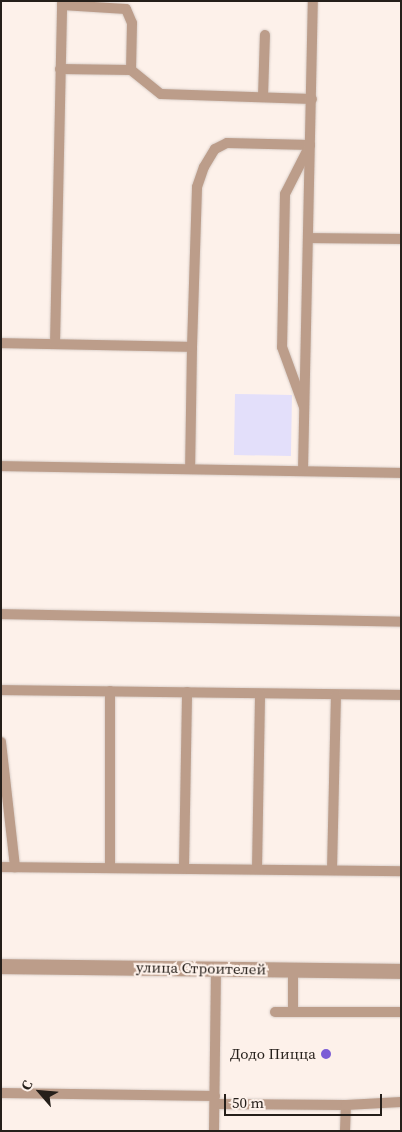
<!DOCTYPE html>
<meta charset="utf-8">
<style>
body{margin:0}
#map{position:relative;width:402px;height:1132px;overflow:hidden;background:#fdf1ea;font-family:"Source Serif 4",serif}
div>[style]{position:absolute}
.green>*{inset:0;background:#e3dffa;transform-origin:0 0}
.roads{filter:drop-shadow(0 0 1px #dacfc9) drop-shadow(0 0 1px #dacfc9)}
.lane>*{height:10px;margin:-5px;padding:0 5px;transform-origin:5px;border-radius:5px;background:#bc9d8a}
.street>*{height:15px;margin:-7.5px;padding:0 7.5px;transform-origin:7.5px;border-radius:7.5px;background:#bc9d8a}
.dots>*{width:14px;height:14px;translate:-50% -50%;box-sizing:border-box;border:2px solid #fdf1ea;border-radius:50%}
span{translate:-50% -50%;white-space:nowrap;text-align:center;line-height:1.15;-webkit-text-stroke:4.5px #fdf1ea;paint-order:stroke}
.street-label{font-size:15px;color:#251f1a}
.poi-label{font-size:15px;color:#251f1a}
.right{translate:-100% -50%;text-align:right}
.frame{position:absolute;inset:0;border:2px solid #251f1a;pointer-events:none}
.north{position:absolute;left:15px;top:1067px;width:50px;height:50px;-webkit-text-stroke:4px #fdf1ea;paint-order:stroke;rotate:297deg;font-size:14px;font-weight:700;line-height:20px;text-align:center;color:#251f1a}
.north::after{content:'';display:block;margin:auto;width:18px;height:22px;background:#251f1a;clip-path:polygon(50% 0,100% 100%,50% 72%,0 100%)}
.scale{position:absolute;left:224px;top:1094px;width:158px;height:22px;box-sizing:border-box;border:2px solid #251f1a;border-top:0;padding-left:6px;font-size:15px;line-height:18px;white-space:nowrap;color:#251f1a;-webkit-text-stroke:4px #fdf1ea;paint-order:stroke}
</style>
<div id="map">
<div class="green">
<i style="left:235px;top:394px;width:57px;height:61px;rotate:1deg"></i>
</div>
<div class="roads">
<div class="lane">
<i style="left:62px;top:5px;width:64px;rotate:3.6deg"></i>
<i style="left:126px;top:9px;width:15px;rotate:67deg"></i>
<i style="left:132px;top:23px;width:47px;rotate:91.2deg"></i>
<i style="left:60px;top:69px;width:71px;rotate:0.8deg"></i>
<i style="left:131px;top:70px;width:38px;rotate:39deg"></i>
<i style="left:161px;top:94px;width:151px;rotate:1.9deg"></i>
<i style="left:263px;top:97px;width:62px;rotate:-88.2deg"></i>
<i style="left:308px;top:238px;width:93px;rotate:0.6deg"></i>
<i style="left:1px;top:343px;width:191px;rotate:1.2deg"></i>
<i style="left:192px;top:347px;width:121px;rotate:90.9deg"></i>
<i style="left:55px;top:344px;width:343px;rotate:-88.8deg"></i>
<i style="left:192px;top:347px;width:160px;rotate:-88.2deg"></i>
<i style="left:197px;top:187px;width:21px;rotate:-71deg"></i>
<i style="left:204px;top:167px;width:21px;rotate:-59deg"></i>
<i style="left:215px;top:149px;width:13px;rotate:-27deg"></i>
<i style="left:227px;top:143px;width:83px;rotate:1.4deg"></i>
<i style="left:310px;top:145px;width:55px;rotate:117deg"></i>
<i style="left:285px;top:194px;width:153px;rotate:91.1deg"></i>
<i style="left:282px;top:347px;width:64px;rotate:69.9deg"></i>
<i style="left:1px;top:466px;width:400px;rotate:1deg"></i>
<i style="left:303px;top:470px;width:469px;rotate:-88.8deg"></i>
<i style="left:1px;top:614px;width:400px;rotate:1.1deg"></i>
<i style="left:1px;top:690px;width:400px;rotate:0.7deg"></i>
<i style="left:110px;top:691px;width:177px;rotate:90deg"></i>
<i style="left:1px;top:742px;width:126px;rotate:83.6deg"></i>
<i style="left:1px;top:867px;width:400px;rotate:0.6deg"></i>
<i style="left:184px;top:868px;width:176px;rotate:-89deg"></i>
<i style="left:257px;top:869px;width:175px;rotate:-89deg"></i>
<i style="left:332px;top:870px;width:175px;rotate:-88.7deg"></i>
<i style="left:293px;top:1011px;width:42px;rotate:-90deg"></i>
<i style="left:275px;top:1012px;width:126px"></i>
<i style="left:1px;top:1093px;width:214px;rotate:0.8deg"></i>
<i style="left:215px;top:1104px;width:131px;rotate:0.4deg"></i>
<i style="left:214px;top:1131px;width:163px;rotate:-89.3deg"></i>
<i style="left:345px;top:1131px;width:26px;rotate:-88deg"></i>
<i style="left:346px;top:1105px;width:55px;rotate:-3.1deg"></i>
</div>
<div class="street">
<i style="left:1px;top:966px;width:400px;rotate:0.7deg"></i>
</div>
</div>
<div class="dots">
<i style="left:326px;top:1054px;background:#7b5cd6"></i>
</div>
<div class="street-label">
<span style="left:201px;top:968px;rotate:1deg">улица Строителей</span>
</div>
<div class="poi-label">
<span class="right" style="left:316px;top:1054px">Додо Пицца</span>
</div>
<div class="frame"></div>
<div class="north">С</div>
<div class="scale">50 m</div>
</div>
